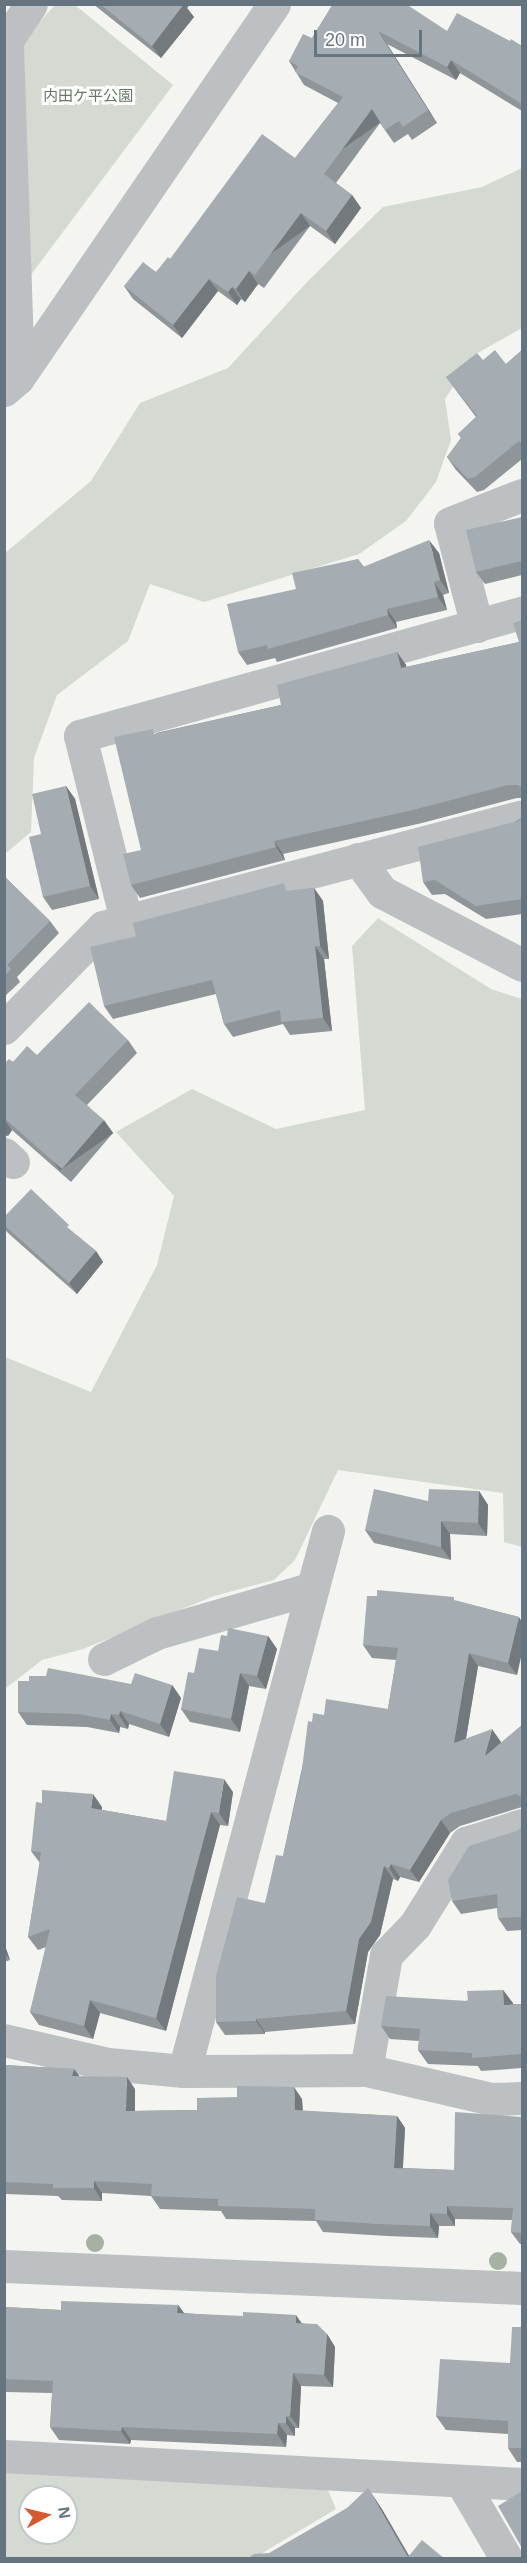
<!DOCTYPE html>
<meta charset="utf-8">
<style>
body{margin:0}
#map{position:relative;width:527px;height:2563px;overflow:hidden;background:#f4f5f1;font-family:Helvetica,"Noto Sans JP",sans-serif}
div>[style]{position:absolute}
.green>*{inset:0;background:#d4d9d1}
.minor>*{height:33px;margin:-16.5px;padding:0 16.5px;transform-origin:16.5px;border-radius:16.5px;background:#bcc0c3}
.tertiary>*{height:33px;margin:-16.5px;padding:0 16.5px;transform-origin:16.5px;border-radius:16.5px;background:#bcc0c3}
.trees>*{width:18px;height:18px;margin:-9px;border-radius:50%;background:#a6b0a3}
.wall>*{inset:0;background:#8f9599}
.shaded-wall>*{inset:0;background:#74797d;transform-origin:0 0}
.building>*{inset:0;background:#a6adb2}
span{translate:-50% -50%;white-space:nowrap;text-align:center;line-height:1.15;-webkit-text-stroke:6px #fff;paint-order:stroke}
.park-label{font-size:15px;color:#677864}
.frame{position:absolute;inset:0;border:6px solid #667480;pointer-events:none}
.north{position:absolute;left:18px;top:2485px;width:60px;height:60px;box-sizing:border-box;background:#fff;border:2px solid #c2c7cc;border-radius:50%;rotate:82deg;font-size:16px;font-weight:700;line-height:24px;text-align:center;color:#667480}
.north::after{content:'';display:block;margin:auto;width:21px;height:27px;background:#d65a30;clip-path:polygon(50% 0,100% 100%,50% 72%,0 100%)}
.scale{position:absolute;left:314px;top:30px;width:108px;height:27px;box-sizing:border-box;border:3px solid #667480;border-top:0;padding-left:8px;font-size:18px;line-height:21px;white-space:nowrap;color:#667480;-webkit-text-stroke:4px #fff;paint-order:stroke}
</style>
<div id="map">
<div class="green">
<i style="clip-path:polygon(55px 5px,75px 5px,173px 85px,30px 276px,23px 40px)"></i>
<i style="clip-path:polygon(522px 168px,522px 328px,474px 355px,445px 399px,451px 440px,436px 482px,406px 521px,359px 554px,204px 602px,150px 584px,128px 641px,57px 695px,34px 758px,31px 832px,5px 854px,5px 553px,91px 481px,140px 403px,228px 368px,308px 281px,383px 207px,482px 187px)"></i>
<i style="clip-path:polygon(378px 918px,491px 989px,522px 999px,522px 1547px,504px 1542px,503px 1493px,338px 1470px,295px 1560px,274px 1580px,214px 1596px,83px 1649px,42px 1660px,5px 1689px,5px 1357px,91px 1392px,157px 1265px,174px 1196px,116px 1132px,192px 1089px,276px 1129px,365px 1110px,352px 946px)"></i>
<i style="clip-path:polygon(evenodd,4px 2472px,328px 2490px,336px 2509px,254px 2558px,5px 2558px,4px 2472px,30px 2497px,66px 2497px,66px 2533px,30px 2533px,30px 2497px)"></i>
</div>
<div class="minor">
<i style="left:18px;top:378px;width:338px;rotate:-91.9deg"></i>
<i style="left:7px;top:40px;width:43px;rotate:-56.3deg"></i>
<i style="left:477px;top:626px;width:106px;rotate:-104.7deg"></i>
<i style="left:450px;top:523px;width:77px;rotate:-21.3deg"></i>
<i style="left:358px;top:859px;width:41px;rotate:54deg"></i>
<i style="left:382px;top:892px;width:158px;rotate:27.5deg"></i>
<i style="left:126px;top:920px;width:190px;rotate:-104deg"></i>
<i style="left:80px;top:736px;width:459px;rotate:-15.6deg"></i>
<i style="left:4px;top:1028px;width:141px;rotate:-45.6deg"></i>
<i style="left:103px;top:927px;width:433px;rotate:-14.8deg"></i>
<i style="left:4px;top:1154px;width:12px;rotate:42deg"></i>
<i style="left:104px;top:1659px;width:59px;rotate:-26.1deg"></i>
<i style="left:157px;top:1633px;width:162px;rotate:-16.1deg"></i>
<i style="left:4px;top:2040px;width:107px;rotate:13deg"></i>
<i style="left:108px;top:2064px;width:76px;rotate:5.3deg"></i>
<i style="left:184px;top:2071px;width:182px;rotate:-0.3deg"></i>
<i style="left:366px;top:2070px;width:129px;rotate:13deg"></i>
<i style="left:492px;top:2099px;width:30px;rotate:-2deg"></i>
<i style="left:366px;top:2070px;width:117px;rotate:-80.1deg"></i>
<i style="left:386px;top:1955px;width:42px;rotate:-46deg"></i>
<i style="left:415px;top:1925px;width:97px;rotate:-58.1deg"></i>
<i style="left:466px;top:1843px;width:59px;rotate:-17.8deg"></i>
<i style="left:184px;top:2071px;width:559px;rotate:-75.07deg"></i>
<i style="left:4px;top:2456px;width:519px;rotate:3.09deg"></i>
<i style="left:461px;top:2481px;width:89px;rotate:59.7deg"></i>
</div>
<div class="tertiary">
<i style="left:4px;top:390px;width:18px;rotate:-41deg"></i>
<i style="left:18px;top:378px;width:453px;rotate:-55.6deg"></i>
<i style="left:4px;top:2266px;width:518px;rotate:2.43deg"></i>
</div>
<div class="trees">
<i style="left:95px;top:2243px"></i>
<i style="left:498px;top:2261px"></i>
</div>
<div class="wall">
<i style="clip-path:polygon(93px 4px,190px 4px,187px 8px,194px 17px,161px 58px)"></i>
<i style="clip-path:polygon(333px 4px,447px 31px,510px 41px,522px 46px,522px 111px,460px 73px,456px 80px,387px 44px,437px 123px,412px 140px,408px 134px,394px 143px,380px 123px,336px 183px,352px 195px,361px 208px,335px 244px,310px 226px,264px 288px,258px 284px,245px 302px,241px 299px,237px 305px,218px 291px,182px 338px,133px 299px,124px 286px,156px 272px,170px 259px,295px 158px,338px 103px,304px 85px,289px 61px,312px 38px)"></i>
<i style="clip-path:polygon(522px 350px,522px 459px,484px 490px,477px 492px,456px 470px,447px 457px,461px 438px,458px 434px,476px 417px,446px 377px,483px 360px,506px 364px)"></i>
<i style="clip-path:polygon(522px 517px,522px 575px,485px 584px,476px 572px)"></i>
<i style="clip-path:polygon(439px 553px,449px 593px,443px 595px,447px 610px,396px 622px,397px 628px,277px 662px,275px 658px,247px 665px,238px 652px,296px 589px,358px 559px,364px 567px)"></i>
<i style="clip-path:polygon(522px 620px,522px 798px,517px 798px,422px 823px,283px 854px,285px 860px,140px 898px,131px 885px,141px 850px,156px 733px,281px 705px,397px 652px,406px 665px,406px 667px,519px 642px)"></i>
<i style="clip-path:polygon(66px 786px,75px 799px,99px 899px,52px 910px,43px 897px)"></i>
<i style="clip-path:polygon(522px 817px,522px 914px,486px 919px,445px 894px,432px 895px,423px 882px)"></i>
<i style="clip-path:polygon(4px 876px,50px 921px,59px 933px,17px 977px,20px 982px,4px 997px)"></i>
<i style="clip-path:polygon(314px 888px,323px 901px,329px 959px,324px 959px,332px 1031px,290px 1035px,283px 1024px,233px 1037px,224px 1024px,216px 994px,113px 1019px,104px 1006px,136px 936px,289px 891px)"></i>
<i style="clip-path:polygon(128px 1040px,137px 1053px,87px 1105px,113px 1133px,71px 1182px,12px 1130px,8px 1136px,4px 1136px,4px 1064px,37px 1055px)"></i>
<i style="clip-path:polygon(4px 1217px,75px 1234px,96px 1251px,103px 1262px,77px 1294px,8px 1233px,4px 1228px)"></i>
<i style="clip-path:polygon(479px 1491px,488px 1505px,487px 1536px,450px 1534px,451px 1560px,374px 1543px,365px 1530px,428px 1501px)"></i>
<i style="clip-path:polygon(457px 1601px,519px 1617px,517px 1675px,478px 1666px,466px 1739px,501px 1742px,500px 1744px,522px 1725px,522px 1807px,460px 1826px,450px 1833px,419px 1882px,400px 1877px,398px 1881px,393px 1879px,380px 1935px,368px 1952px,355px 2024px,265px 2032px,265px 2034px,225px 2035px,216px 2022px,265px 1903px,283px 1856px,312px 1722px,324px 1715px,388px 1709px,396px 1660px,372px 1658px,363px 1645px)"></i>
<i style="clip-path:polygon(227px 1636px,268px 1636px,277px 1649px,266px 1689px,249px 1686px,240px 1732px,190px 1722px,181px 1709px,194px 1673px,218px 1651px)"></i>
<i style="clip-path:polygon(131px 1684px,172px 1685px,181px 1698px,169px 1737px,129px 1724px,128px 1729px,120px 1727px,119px 1733px,87px 1727px,27px 1725px,18px 1712px)"></i>
<i style="clip-path:polygon(233px 1792px,228px 1826px,220px 1825px,166px 2031px,100px 2013px,93px 2039px,39px 2025px,30px 2012px,46px 1947px,38px 1950px,28px 1937px,40px 1863px,31px 1851px,102px 1807px,102px 1810px,166px 1821px)"></i>
<i style="clip-path:polygon(522px 1827px,522px 1930px,507px 1931px,498px 1918px,497px 1908px,461px 1914px,452px 1901px,519px 1830px)"></i>
<i style="clip-path:polygon(4px 1943px,10px 1960px,4px 1962px)"></i>
<i style="clip-path:polygon(503px 1990px,513px 2004px,522px 2004px,522px 2068px,481px 2071px,478px 2066px,428px 2064px,418px 2050px,419px 2041px,390px 2039px,381px 2026px)"></i>
<i style="clip-path:polygon(4px 2065px,74px 2069px,80px 2077px,135px 2089px,135px 2111px,197px 2110px,302px 2099px,303px 2111px,397px 2116px,405px 2128px,403px 2168px,454px 2170px,522px 2117px,522px 2244px,520px 2244px,511px 2232px,512px 2220px,455px 2219px,455px 2226px,439px 2226px,438px 2238px,387px 2236px,323px 2232px,316px 2221px,226px 2219px,221px 2211px,160px 2209px,151px 2196px,102px 2193px,102px 2201px,62px 2200px,58px 2196px,6px 2194px,4px 2192px)"></i>
<i style="clip-path:polygon(178px 2305px,184px 2313px,302px 2323px,327px 2334px,335px 2347px,333px 2387px,301px 2386px,299px 2428px,295px 2428px,295px 2436px,287px 2435px,286px 2447px,131px 2440px,130px 2444px,59px 2440px,50px 2427px,52px 2393px,4px 2392px,4px 2307px,61px 2310px)"></i>
<i style="clip-path:polygon(522px 2327px,522px 2462px,517px 2462px,508px 2448px,508px 2434px,446px 2430px,436px 2416px,510px 2363px)"></i>
</div>
<div class="shaded-wall">
<i style="clip-path:polygon(181px 4px,190px 4px,187px 8px,194px 17px,161px 58px,152px 46px)"></i>
<i style="clip-path:polygon(378px 31px,387px 44px,437px 123px,428px 110px)"></i>
<i style="clip-path:polygon(451px 60px,460px 73px,456px 80px,447px 67px)"></i>
<i style="left:372px;top:109px;width:16px;height:81px;rotate:55deg"></i>
<i style="clip-path:polygon(352px 195px,361px 208px,335px 244px,326px 231px)"></i>
<i style="left:301px;top:213px;width:16px;height:77px;rotate:55deg"></i>
<i style="clip-path:polygon(249px 271px,258px 284px,245px 302px,236px 289px)"></i>
<i style="clip-path:polygon(209px 279px,218px 291px,182px 338px,173px 325px)"></i>
<i style="clip-path:polygon(232px 287px,241px 299px,237px 305px,228px 292px)"></i>
<i style="clip-path:polygon(429px 540px,439px 553px,449px 593px,440px 580px)"></i>
<i style="clip-path:polygon(434px 582px,443px 595px,447px 610px,438px 597px)"></i>
<i style="clip-path:polygon(387px 609px,396px 622px,397px 628px,388px 615px)"></i>
<i style="clip-path:polygon(397px 652px,406px 665px,410px 681px,401px 668px)"></i>
<i style="clip-path:polygon(66px 786px,75px 799px,99px 899px,90px 886px)"></i>
<i style="clip-path:polygon(274px 841px,283px 854px,285px 860px,276px 847px)"></i>
<i style="clip-path:polygon(314px 888px,323px 901px,329px 959px,320px 946px)"></i>
<i style="clip-path:polygon(315px 946px,324px 959px,332px 1031px,323px 1018px)"></i>
<i style="clip-path:polygon(4px 1119px,12px 1130px,8px 1136px,4px 1131px)"></i>
<i style="left:104px;top:1120px;width:16px;height:65px;rotate:55deg"></i>
<i style="clip-path:polygon(96px 1251px,103px 1262px,77px 1294px,69px 1283px)"></i>
<i style="clip-path:polygon(479px 1491px,488px 1505px,487px 1536px,478px 1523px)"></i>
<i style="clip-path:polygon(441px 1521px,450px 1534px,451px 1560px,441px 1547px)"></i>
<i style="clip-path:polygon(519px 1617px,522px 1622px,522px 1653px,517px 1675px,508px 1663px)"></i>
<i style="clip-path:polygon(268px 1636px,277px 1649px,266px 1689px,257px 1676px)"></i>
<i style="clip-path:polygon(469px 1653px,478px 1666px,463px 1756px,454px 1743px)"></i>
<i style="clip-path:polygon(240px 1673px,249px 1686px,240px 1732px,231px 1719px)"></i>
<i style="clip-path:polygon(172px 1685px,181px 1698px,169px 1737px,160px 1724px)"></i>
<i style="clip-path:polygon(120px 1711px,129px 1724px,128px 1729px,119px 1715px)"></i>
<i style="clip-path:polygon(111px 1714px,120px 1727px,119px 1733px,110px 1720px)"></i>
<i style="clip-path:polygon(492px 1729px,501px 1742px,494px 1769px,485px 1756px)"></i>
<i style="clip-path:polygon(224px 1779px,233px 1792px,228px 1826px,219px 1813px)"></i>
<i style="clip-path:polygon(93px 1794px,102px 1807px,100px 1821px,91px 1808px)"></i>
<i style="clip-path:polygon(211px 1812px,220px 1825px,166px 2031px,156px 2018px)"></i>
<i style="clip-path:polygon(441px 1820px,450px 1833px,419px 1882px,410px 1870px)"></i>
<i style="clip-path:polygon(391px 1864px,400px 1877px,398px 1881px,389px 1868px)"></i>
<i style="clip-path:polygon(384px 1866px,393px 1879px,380px 1935px,368px 1952px,355px 2024px,346px 2011px,359px 1939px)"></i>
<i style="clip-path:polygon(4px 1943px,10px 1960px,4px 1952px)"></i>
<i style="clip-path:polygon(503px 1990px,513px 2003px,513px 2018px,504px 2005px)"></i>
<i style="clip-path:polygon(90px 2000px,100px 2013px,93px 2039px,84px 2026px)"></i>
<i style="clip-path:polygon(256px 2019px,265px 2032px,265px 2034px,256px 2021px)"></i>
<i style="clip-path:polygon(74px 2069px,83px 2081px,72px 2076px)"></i>
<i style="clip-path:polygon(127px 2077px,135px 2089px,135px 2123px,126px 2111px)"></i>
<i style="clip-path:polygon(294px 2087px,302px 2099px,303px 2123px,295px 2110px)"></i>
<i style="clip-path:polygon(397px 2116px,405px 2128px,402px 2180px,394px 2168px)"></i>
<i style="clip-path:polygon(94px 2181px,102px 2193px,102px 2201px,94px 2188px)"></i>
<i style="clip-path:polygon(447px 2206px,455px 2219px,455px 2226px,447px 2214px)"></i>
<i style="clip-path:polygon(430px 2213px,439px 2226px,438px 2238px,430px 2226px)"></i>
<i style="clip-path:polygon(178px 2305px,187px 2317px,177px 2313px)"></i>
<i style="clip-path:polygon(296px 2315px,305px 2328px,296px 2323px)"></i>
<i style="clip-path:polygon(327px 2334px,335px 2347px,333px 2387px,324px 2375px)"></i>
<i style="clip-path:polygon(293px 2373px,301px 2386px,299px 2428px,290px 2416px)"></i>
<i style="clip-path:polygon(286px 2416px,295px 2428px,295px 2436px,286px 2423px)"></i>
<i style="clip-path:polygon(278px 2423px,287px 2435px,286px 2447px,277px 2434px)"></i>
<i style="clip-path:polygon(122px 2427px,131px 2440px,130px 2444px,121px 2431px)"></i>
<i style="clip-path:polygon(368px 2488px,382px 2509px,411px 2559px,408px 2559px)"></i>
</div>
<div class="building">
<i style="clip-path:polygon(100px 4px,184px 4px,152px 46px)"></i>
<i style="clip-path:polygon(333px 4px,406px 4px,447px 31px,457px 13px,510px 41px,511px 39px,522px 46px,522px 104px,451px 60px,447px 67px,378px 31px,428px 110px,403px 127px,399px 121px,385px 130px,372px 109px,324px 174px,352px 195px,326px 231px,301px 213px,255px 275px,249px 271px,236px 289px,232px 287px,228px 292px,209px 279px,173px 325px,124px 286px,143px 262px,156px 272px,168px 257px,170px 259px,262px 134px,295px 158px,343px 97px,295px 72px,298px 66px,289px 61px,303px 34px,312px 38px)"></i>
<i style="clip-path:polygon(495px 350px,506px 364px,522px 350px,522px 441px,520px 443px,519px 441px,475px 477px,468px 479px,447px 457px,462px 438px,458px 434px,477px 416px,446px 377px,477px 353px,483px 360px)"></i>
<i style="clip-path:polygon(522px 517px,522px 561px,476px 572px,466px 530px)"></i>
<i style="clip-path:polygon(429px 540px,440px 580px,434px 582px,438px 597px,387px 609px,388px 615px,268px 649px,267px 645px,238px 652px,227px 604px,296px 589px,292px 573px,358px 559px,363px 567px)"></i>
<i style="clip-path:polygon(522px 620px,522px 788px,518px 785px,508px 785px,413px 810px,274px 841px,276px 847px,131px 885px,123px 854px,141px 850px,114px 737px,153px 729px,154px 734px,281px 705px,277px 685px,397px 652px,401px 668px,519px 642px,513px 623px)"></i>
<i style="clip-path:polygon(66px 786px,90px 886px,43px 897px,29px 837px,41px 834px,32px 794px)"></i>
<i style="clip-path:polygon(522px 817px,522px 899px,476px 906px,435px 880px,423px 882px,418px 847px,518px 821px)"></i>
<i style="clip-path:polygon(4px 876px,50px 921px,7px 965px,11px 969px,4px 976px)"></i>
<i style="clip-path:polygon(284px 883px,286px 891px,314px 888px,320px 946px,315px 946px,323px 1018px,281px 1022px,280px 1010px,224px 1024px,212px 980px,104px 1006px,90px 947px,136px 936px,133px 923px)"></i>
<i style="clip-path:polygon(89px 1002px,128px 1040px,75px 1095px,104px 1120px,62px 1169px,4px 1118px,4px 1064px,9px 1059px,13px 1062px,27px 1046px,37px 1055px)"></i>
<i style="clip-path:polygon(31px 1189px,69px 1225px,67px 1227px,96px 1251px,69px 1283px,4px 1225px,4px 1217px)"></i>
<i style="clip-path:polygon(374px 1489px,428px 1501px,429px 1489px,479px 1491px,478px 1523px,441px 1521px,441px 1547px,365px 1530px)"></i>
<i style="clip-path:polygon(377px 1590px,454px 1597px,454px 1600px,519px 1617px,508px 1663px,469px 1653px,454px 1743px,492px 1729px,485px 1756px,522px 1725px,522px 1797px,516px 1794px,451px 1813px,441px 1820px,410px 1870px,391px 1864px,389px 1868px,384px 1866px,371px 1922px,359px 1939px,346px 2011px,256px 2019px,256px 2021px,216px 2022px,216px 1976px,237px 1897px,265px 1903px,276px 1855px,283px 1856px,301px 1777px,308px 1721px,312px 1722px,313px 1713px,324px 1715px,326px 1699px,388px 1709px,398px 1648px,363px 1645px,367px 1596px,377px 1596px)"></i>
<i style="clip-path:polygon(228px 1628px,268px 1636px,257px 1676px,240px 1673px,231px 1719px,181px 1709px,188px 1672px,194px 1673px,199px 1648px,218px 1651px,221px 1635px,227px 1636px)"></i>
<i style="clip-path:polygon(48px 1668px,131px 1684px,135px 1673px,172px 1685px,160px 1724px,120px 1711px,119px 1715px,111px 1714px,110px 1720px,78px 1714px,18px 1712px,18px 1681px,29px 1681px,29px 1676px,46px 1676px)"></i>
<i style="clip-path:polygon(174px 1771px,224px 1779px,219px 1813px,211px 1812px,156px 2018px,90px 2000px,84px 2026px,30px 2012px,50px 1929px,28px 1937px,41px 1852px,31px 1851px,36px 1802px,42px 1803px,42px 1790px,93px 1794px,91px 1808px,166px 1821px)"></i>
<i style="clip-path:polygon(522px 1827px,522px 1917px,498px 1918px,497px 1894px,452px 1901px,448px 1880px,469px 1846px,519px 1830px)"></i>
<i style="clip-path:polygon(503px 1990px,504px 2005px,522px 2004px,522px 2054px,472px 2058px,472px 2053px,418px 2050px,420px 2029px,381px 2026px,386px 1996px,468px 2001px,467px 1991px)"></i>
<i style="clip-path:polygon(4px 2065px,74px 2069px,72px 2076px,127px 2077px,126px 2111px,197px 2110px,197px 2098px,237px 2097px,237px 2086px,294px 2087px,295px 2110px,397px 2116px,394px 2168px,454px 2170px,455px 2112px,522px 2117px,522px 2233px,511px 2232px,513px 2208px,447px 2206px,447px 2214px,430px 2213px,430px 2226px,378px 2224px,315px 2220px,315px 2209px,218px 2206px,218px 2199px,151px 2196px,152px 2184px,94px 2181px,94px 2188px,53px 2188px,53px 2184px,4px 2182px)"></i>
<i style="clip-path:polygon(61px 2301px,178px 2305px,177px 2313px,243px 2316px,243px 2312px,296px 2315px,296px 2323px,317px 2324px,327px 2334px,324px 2375px,293px 2373px,290px 2416px,286px 2416px,286px 2423px,278px 2423px,277px 2434px,122px 2427px,121px 2431px,50px 2427px,53px 2381px,4px 2379px,4px 2307px,61px 2310px)"></i>
<i style="clip-path:polygon(512px 2327px,522px 2327px,522px 2448px,508px 2448px,508px 2421px,436px 2416px,440px 2359px,510px 2363px)"></i>
<i style="clip-path:polygon(368px 2488px,408px 2557px,422px 2540px,445px 2559px,247px 2559px,254px 2554px,269px 2553px,347px 2508px)"></i>
<i style="clip-path:polygon(522px 2491px,522px 2548px,498px 2506px)"></i>
</div>
<div class="park-label">
<span style="left:88px;top:96px">内田ケ平公園</span>
</div>
<div class="frame"></div>
<div class="north">N</div>
<div class="scale">20 m</div>
</div>
